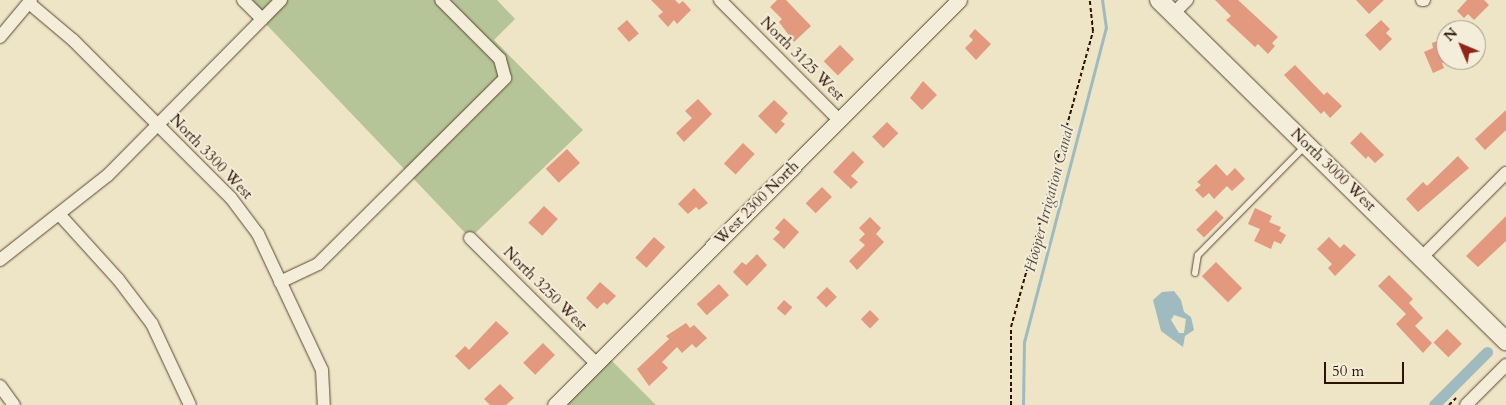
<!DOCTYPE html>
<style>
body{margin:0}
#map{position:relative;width:1506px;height:405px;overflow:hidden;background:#eee4c6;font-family:Cardo,serif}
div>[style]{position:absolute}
.green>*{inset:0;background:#b6c597}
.water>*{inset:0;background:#9fbbc0}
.stream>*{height:3px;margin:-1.5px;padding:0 1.5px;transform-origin:1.5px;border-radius:1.5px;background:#9fbbc0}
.canal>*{height:11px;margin:-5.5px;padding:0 5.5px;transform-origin:5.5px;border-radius:5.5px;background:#9fbbc0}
.building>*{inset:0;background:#e2997e;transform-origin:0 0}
.path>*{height:2px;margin-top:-1px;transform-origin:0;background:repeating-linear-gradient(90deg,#2b1300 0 4px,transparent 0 6.5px)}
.roads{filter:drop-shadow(0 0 1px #5c4732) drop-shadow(0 0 1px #5c4732)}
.service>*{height:6px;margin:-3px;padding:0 3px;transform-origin:3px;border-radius:3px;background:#f4edda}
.minor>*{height:12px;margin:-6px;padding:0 6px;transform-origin:6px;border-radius:6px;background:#f4edda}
.tertiary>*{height:15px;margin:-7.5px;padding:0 7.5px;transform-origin:7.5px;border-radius:7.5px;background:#f4edda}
.secondary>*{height:18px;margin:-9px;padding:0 9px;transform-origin:9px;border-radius:9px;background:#f4edda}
span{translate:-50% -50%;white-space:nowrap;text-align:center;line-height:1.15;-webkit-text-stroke:4px #f4edda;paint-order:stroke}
.street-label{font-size:15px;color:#2b1300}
.water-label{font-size:16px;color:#544e43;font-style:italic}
.north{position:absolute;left:1436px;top:20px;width:50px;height:50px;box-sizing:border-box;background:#f4edda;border:1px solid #a49683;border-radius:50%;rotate:315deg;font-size:14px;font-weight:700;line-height:20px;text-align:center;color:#2b1300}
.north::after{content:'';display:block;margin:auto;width:18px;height:22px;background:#8f2418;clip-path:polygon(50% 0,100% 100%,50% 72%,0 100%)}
.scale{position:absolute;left:1324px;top:362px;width:80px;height:22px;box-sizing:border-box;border:2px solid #2b1300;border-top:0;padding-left:6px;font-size:15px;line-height:18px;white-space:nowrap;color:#2b1300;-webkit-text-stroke:4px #f4edda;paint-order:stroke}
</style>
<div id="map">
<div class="green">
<i style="clip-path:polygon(243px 0,497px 0,515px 19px,494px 40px,583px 130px,470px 238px)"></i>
<i style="clip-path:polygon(610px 359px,656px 405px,566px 405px)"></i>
</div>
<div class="water">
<i style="clip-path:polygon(evenodd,1174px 291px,1181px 300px,1184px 312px,1191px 317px,1194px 330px,1185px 336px,1183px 347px,1161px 331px,1153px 300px,1162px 292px,1174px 291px,1174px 315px,1186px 319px,1184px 333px,1179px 333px,1171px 320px,1174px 315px)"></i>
</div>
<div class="stream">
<i style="left:1023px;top:405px;width:63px;rotate:-89.1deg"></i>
<i style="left:1024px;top:342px;width:325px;rotate:-75.4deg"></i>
<i style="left:1106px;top:28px;width:28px;rotate:-98deg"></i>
</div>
<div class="canal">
<i style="left:1434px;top:405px;width:75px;rotate:-45deg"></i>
</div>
<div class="building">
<i style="clip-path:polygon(651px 0,675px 0,679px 4px,683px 1px,691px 10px,677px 24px,674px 20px,668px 27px,658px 16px,663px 12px)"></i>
<i style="clip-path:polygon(777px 0,786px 0,811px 26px,794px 42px,779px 22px,782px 19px,770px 7px)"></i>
<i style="clip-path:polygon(1215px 0,1238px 0,1278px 37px,1272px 43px,1275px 46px,1268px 54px,1258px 44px,1255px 47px,1226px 20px,1231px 16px)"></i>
<i style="clip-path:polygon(1356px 0,1384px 0,1369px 14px)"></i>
<i style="clip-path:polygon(1467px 0,1484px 0,1489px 5px,1474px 20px,1468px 14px,1464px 18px,1457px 11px)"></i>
<i style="left:627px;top:20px;width:18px;height:13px;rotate:49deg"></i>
<i style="clip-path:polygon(1381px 20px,1390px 29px,1386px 33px,1392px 39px,1380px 51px,1365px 35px)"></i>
<i style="clip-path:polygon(975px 29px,991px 44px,976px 60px,965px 48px,973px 40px,969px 36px)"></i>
<i style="clip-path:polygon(1443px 39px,1446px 61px,1442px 63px,1444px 68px,1433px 73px,1424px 52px,1433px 48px,1432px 43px)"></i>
<i style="left:840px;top:45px;width:20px;height:23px;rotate:45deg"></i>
<i style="clip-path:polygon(1295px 65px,1324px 95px,1327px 92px,1342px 106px,1330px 118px,1324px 111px,1321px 114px,1284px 75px)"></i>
<i style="clip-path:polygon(923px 81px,937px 95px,922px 110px,910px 98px)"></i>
<i style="clip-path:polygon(698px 99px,712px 114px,684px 142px,676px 133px,692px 118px,685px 111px)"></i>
<i style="clip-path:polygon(774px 100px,788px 113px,781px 121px,785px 124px,776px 134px,758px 116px)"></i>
<i style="clip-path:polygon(1506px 110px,1506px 130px,1485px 150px,1475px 139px)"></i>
<i style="left:887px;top:122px;width:16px;height:21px;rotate:45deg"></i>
<i style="clip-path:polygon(1361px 132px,1384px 155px,1375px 163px,1368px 156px,1366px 159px,1350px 143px)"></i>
<i style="left:743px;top:143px;width:16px;height:28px;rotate:43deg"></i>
<i style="left:567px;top:149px;width:19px;height:29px;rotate:47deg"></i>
<i style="clip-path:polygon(853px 151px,864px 162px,851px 176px,858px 182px,851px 189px,833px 172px)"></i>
<i style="clip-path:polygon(1458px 156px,1469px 168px,1418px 212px,1406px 199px,1423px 182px,1427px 186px)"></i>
<i style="clip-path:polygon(1216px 164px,1227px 176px,1235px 168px,1245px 179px,1232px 191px,1227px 186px,1214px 199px,1209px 193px,1203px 198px,1195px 190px,1201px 185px,1197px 182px)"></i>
<i style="left:822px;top:187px;width:14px;height:23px;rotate:45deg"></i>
<i style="clip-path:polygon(694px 188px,708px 203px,699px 210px,696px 207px,688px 214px,678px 204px)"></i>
<i style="left:544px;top:206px;width:19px;height:23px;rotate:43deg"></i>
<i style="clip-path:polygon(1255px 208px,1272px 216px,1269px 222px,1281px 227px,1279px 231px,1286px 235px,1281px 244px,1274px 241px,1271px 249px,1254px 241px,1260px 229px,1248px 224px)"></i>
<i style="left:1216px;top:210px;width:11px;height:28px;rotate:45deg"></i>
<i style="clip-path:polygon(1506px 216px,1506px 241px,1478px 267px,1466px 256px)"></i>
<i style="clip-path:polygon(870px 217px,881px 228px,876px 234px,884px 242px,857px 270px,849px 261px,865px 245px,859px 240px,865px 234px,859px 228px)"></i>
<i style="clip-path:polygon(784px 218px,799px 232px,784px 249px,773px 239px,780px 232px,775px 228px)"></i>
<i style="left:654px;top:237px;width:15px;height:28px;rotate:42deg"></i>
<i style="clip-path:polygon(1329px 237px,1340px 248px,1344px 244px,1356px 255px,1335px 276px,1328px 268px,1332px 264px,1317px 249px)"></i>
<i style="clip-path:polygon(757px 254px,767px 265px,747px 286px,733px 272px,742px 262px,746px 265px)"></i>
<i style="left:1216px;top:262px;width:37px;height:20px;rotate:45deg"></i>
<i style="clip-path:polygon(1389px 275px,1413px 299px,1409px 303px,1423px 318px,1415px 326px,1432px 343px,1423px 353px,1396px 324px,1406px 314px,1378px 286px)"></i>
<i style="clip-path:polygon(600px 282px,616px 296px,607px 305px,604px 302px,597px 309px,586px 298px)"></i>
<i style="left:719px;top:284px;width:15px;height:30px;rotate:48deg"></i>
<i style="left:827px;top:287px;width:14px;height:15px;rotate:45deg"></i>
<i style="left:784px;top:300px;width:11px;height:11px;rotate:41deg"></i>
<i style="left:870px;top:310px;width:13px;height:13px;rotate:45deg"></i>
<i style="clip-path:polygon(496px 321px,509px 333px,469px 370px,455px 356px,465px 346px,469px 350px)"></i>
<i style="clip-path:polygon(686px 323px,690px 328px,694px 325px,707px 338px,696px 348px,692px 344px,682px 353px,677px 347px,662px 362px,668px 368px,649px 386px,637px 369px,669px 339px,666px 336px)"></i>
<i style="left:1447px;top:329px;width:21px;height:19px;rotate:45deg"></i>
<i style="left:543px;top:343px;width:17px;height:28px;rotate:45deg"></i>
<i style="clip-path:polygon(500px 384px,514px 398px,506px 405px,490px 405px,484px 399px)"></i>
</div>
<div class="path">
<i style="left:1011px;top:405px;width:78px;rotate:-90deg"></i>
<i style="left:1011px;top:327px;width:307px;rotate:-74.5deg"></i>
<i style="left:1093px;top:31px;width:31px;rotate:-96deg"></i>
<i style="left:1449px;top:405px;width:10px;rotate:-45deg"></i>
</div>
<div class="roads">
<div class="service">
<i style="left:1195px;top:273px;width:18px;rotate:-81deg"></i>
<i style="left:1198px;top:255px;width:153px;rotate:-45.5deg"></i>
</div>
<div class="minor">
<i style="left:243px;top:0;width:27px;rotate:45deg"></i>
<i style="left:720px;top:0;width:169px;rotate:45.2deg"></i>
<i style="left:1422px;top:0;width:2px"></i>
<i style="left:29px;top:3px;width:57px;rotate:40.1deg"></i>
<i style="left:73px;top:40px;width:223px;rotate:45deg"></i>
<i style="left:231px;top:198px;width:45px;rotate:53.1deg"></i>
<i style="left:258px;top:234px;width:150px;rotate:64.8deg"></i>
<i style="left:322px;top:370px;width:35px;rotate:87deg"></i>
<i style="left:1173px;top:14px;width:20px;rotate:-45deg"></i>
<i style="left:0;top:37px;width:48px;rotate:-50deg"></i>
<i style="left:59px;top:214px;width:88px;rotate:47.8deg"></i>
<i style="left:118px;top:279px;width:56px;rotate:52.9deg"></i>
<i style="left:152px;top:324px;width:89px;rotate:64.9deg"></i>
<i style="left:470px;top:238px;width:177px;rotate:44.8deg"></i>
<i style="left:1422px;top:257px;width:119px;rotate:-45deg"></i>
<i style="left:0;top:260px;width:137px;rotate:-38.2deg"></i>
<i style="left:108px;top:175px;width:246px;rotate:-45.3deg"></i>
<i style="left:280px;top:282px;width:42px;rotate:-25.3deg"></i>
<i style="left:318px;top:264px;width:264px;rotate:-44.8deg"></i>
<i style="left:505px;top:78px;width:20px;rotate:-105deg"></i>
<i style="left:500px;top:59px;width:83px;rotate:-135deg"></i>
<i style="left:0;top:386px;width:24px;rotate:54deg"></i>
<i style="left:1466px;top:405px;width:57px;rotate:-45deg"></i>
</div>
<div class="tertiary">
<i style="left:555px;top:405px;width:572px;rotate:-45.07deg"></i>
</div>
<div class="secondary">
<i style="left:1159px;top:0;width:487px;rotate:44.5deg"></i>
</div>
</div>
<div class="street-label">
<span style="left:802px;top:59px;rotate:45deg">North 3125 West</span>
<span style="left:211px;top:157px;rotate:46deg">North 3300 West</span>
<span style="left:1333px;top:170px;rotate:44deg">North 3000 West</span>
<span style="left:757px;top:203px;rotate:-45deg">West 2300 North</span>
<span style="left:545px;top:289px;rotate:45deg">North 3250 West</span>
</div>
<div class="water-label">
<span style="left:1049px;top:199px;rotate:-75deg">Hooper Irrigation Canal</span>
</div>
<div class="north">N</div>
<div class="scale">50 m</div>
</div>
